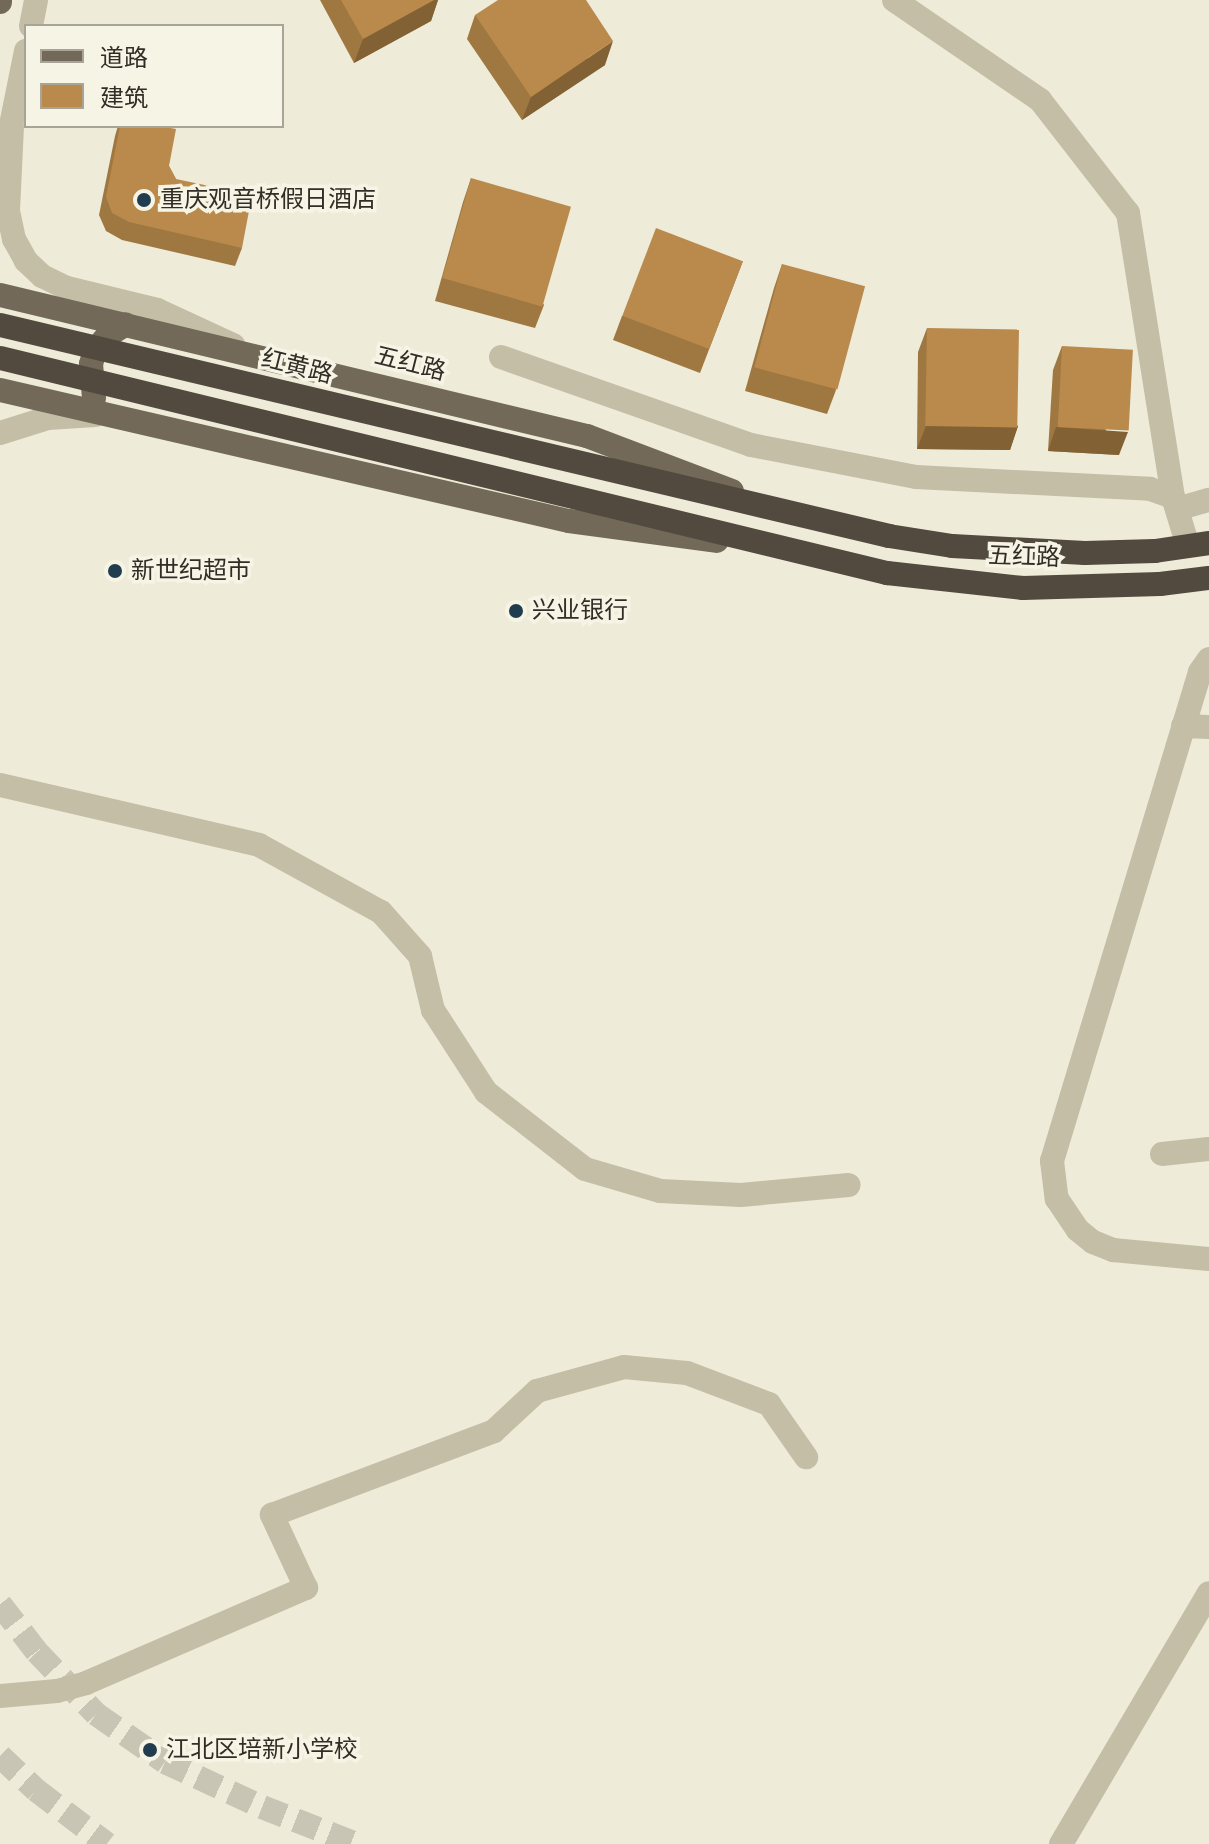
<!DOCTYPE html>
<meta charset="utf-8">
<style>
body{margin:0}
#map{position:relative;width:1209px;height:1844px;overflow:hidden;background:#eeebd9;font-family:"Nunito Sans","Noto Sans SC",sans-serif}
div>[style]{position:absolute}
.major-tunnel>*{height:24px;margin-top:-12px;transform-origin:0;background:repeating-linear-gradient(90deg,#c8c5b5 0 24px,transparent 0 36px)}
.minor>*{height:24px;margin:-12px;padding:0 12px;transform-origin:12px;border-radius:12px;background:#c4bea6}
.major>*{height:24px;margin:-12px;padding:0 12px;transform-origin:12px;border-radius:12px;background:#726959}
.highway>*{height:24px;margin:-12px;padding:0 12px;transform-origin:12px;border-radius:12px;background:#524a3e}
.wall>*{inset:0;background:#9f7740}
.shaded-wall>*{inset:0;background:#826134}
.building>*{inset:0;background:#b98a4b;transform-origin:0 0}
.dots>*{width:22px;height:22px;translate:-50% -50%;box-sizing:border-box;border:4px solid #f6f4e4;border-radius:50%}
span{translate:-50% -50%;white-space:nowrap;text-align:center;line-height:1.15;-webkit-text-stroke:7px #f6f4e4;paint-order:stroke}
.poi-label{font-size:24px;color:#322d26}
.left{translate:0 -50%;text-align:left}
.street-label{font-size:24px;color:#322d26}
.legend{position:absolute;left:24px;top:24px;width:260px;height:104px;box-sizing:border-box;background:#f6f4e4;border:2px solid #a8a498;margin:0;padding:10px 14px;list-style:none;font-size:24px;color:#322d26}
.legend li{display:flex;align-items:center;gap:16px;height:40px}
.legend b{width:40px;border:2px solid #a8a498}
</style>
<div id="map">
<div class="major-tunnel">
<i style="left:0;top:1604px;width:61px;rotate:52.4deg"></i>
<i style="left:37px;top:1652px;width:86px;rotate:46.4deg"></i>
<i style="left:96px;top:1714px;width:84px;rotate:34.8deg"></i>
<i style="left:165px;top:1762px;width:107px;rotate:24.9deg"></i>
<i style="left:262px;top:1807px;width:101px;rotate:21.5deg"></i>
<i style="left:0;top:1756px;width:50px;rotate:43.4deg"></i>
<i style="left:36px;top:1790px;width:89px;rotate:37.3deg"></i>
</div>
<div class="minor">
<i style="left:894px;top:0;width:177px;rotate:34.4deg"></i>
<i style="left:1040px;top:100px;width:143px;rotate:52.1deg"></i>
<i style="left:1128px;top:213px;width:288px;rotate:81deg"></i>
<i style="left:31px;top:26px;width:26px;rotate:-79deg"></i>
<i style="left:12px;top:126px;width:85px;rotate:92.7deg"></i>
<i style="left:8px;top:211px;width:29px;rotate:78deg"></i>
<i style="left:14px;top:239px;width:25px;rotate:61deg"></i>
<i style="left:26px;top:261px;width:22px;rotate:43deg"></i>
<i style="left:42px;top:276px;width:28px;rotate:26deg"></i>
<i style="left:67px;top:288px;width:93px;rotate:13.7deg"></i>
<i style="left:157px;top:310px;width:84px;rotate:24.7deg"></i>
<i style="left:8px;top:140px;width:91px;rotate:-78.6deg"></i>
<i style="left:501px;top:357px;width:265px;rotate:19.4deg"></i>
<i style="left:751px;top:445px;width:168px;rotate:11deg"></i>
<i style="left:916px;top:477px;width:234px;rotate:2.9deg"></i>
<i style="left:1150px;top:489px;width:24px;rotate:19deg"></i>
<i style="left:1173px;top:497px;width:51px;rotate:73deg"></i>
<i style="left:0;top:433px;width:50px;rotate:-17.4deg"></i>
<i style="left:48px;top:418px;width:47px;rotate:-3.7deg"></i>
<i style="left:1177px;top:509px;width:33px;rotate:-16deg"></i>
<i style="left:1209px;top:659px;width:16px;rotate:125deg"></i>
<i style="left:1200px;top:672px;width:511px;rotate:106.84deg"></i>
<i style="left:1052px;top:1161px;width:38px;rotate:83deg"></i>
<i style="left:1057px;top:1199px;width:37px;rotate:56deg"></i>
<i style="left:1078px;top:1230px;width:19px;rotate:39deg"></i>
<i style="left:1093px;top:1242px;width:22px;rotate:22deg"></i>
<i style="left:1113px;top:1250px;width:96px;rotate:5.4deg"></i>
<i style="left:1183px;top:726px;width:26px;rotate:2deg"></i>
<i style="left:0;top:785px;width:266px;rotate:13deg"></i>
<i style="left:259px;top:845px;width:139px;rotate:28.8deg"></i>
<i style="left:381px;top:912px;width:59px;rotate:48.4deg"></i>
<i style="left:420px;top:956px;width:56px;rotate:76.5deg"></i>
<i style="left:433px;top:1010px;width:98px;rotate:57.1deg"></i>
<i style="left:486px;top:1092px;width:125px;rotate:37.9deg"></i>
<i style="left:585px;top:1169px;width:78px;rotate:16.3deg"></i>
<i style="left:660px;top:1191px;width:81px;rotate:2.8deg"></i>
<i style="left:741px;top:1195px;width:108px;rotate:-5.3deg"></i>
<i style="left:1162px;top:1154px;width:47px;rotate:-6.1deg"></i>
<i style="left:0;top:1696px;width:57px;rotate:-5deg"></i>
<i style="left:57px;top:1691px;width:30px;rotate:-15deg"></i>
<i style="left:86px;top:1683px;width:240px;rotate:-23.4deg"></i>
<i style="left:306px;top:1588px;width:81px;rotate:-115deg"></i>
<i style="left:272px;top:1515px;width:237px;rotate:-20.7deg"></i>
<i style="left:494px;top:1431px;width:59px;rotate:-42.9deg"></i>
<i style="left:537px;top:1391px;width:90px;rotate:-15.4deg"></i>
<i style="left:624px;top:1367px;width:63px;rotate:5.4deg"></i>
<i style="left:687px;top:1373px;width:88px;rotate:20.7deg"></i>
<i style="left:769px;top:1404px;width:65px;rotate:55.1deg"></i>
<i style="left:1061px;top:1844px;width:291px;rotate:-59.5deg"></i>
</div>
<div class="major">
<i style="left:0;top:2px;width:2px;rotate:-90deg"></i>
<i style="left:0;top:295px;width:604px;rotate:13.51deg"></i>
<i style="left:587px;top:436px;width:155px;rotate:20.8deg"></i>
<i style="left:0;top:390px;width:584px;rotate:12.97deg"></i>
<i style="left:569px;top:521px;width:149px;rotate:7.7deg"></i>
<i style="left:94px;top:398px;width:34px;rotate:-95deg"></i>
<i style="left:91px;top:364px;width:15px;rotate:-74deg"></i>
<i style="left:95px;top:350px;width:18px;rotate:-49deg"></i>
<i style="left:107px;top:336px;width:22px;rotate:-32deg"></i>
</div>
<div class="highway">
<i style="left:0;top:325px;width:914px;rotate:13.35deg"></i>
<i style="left:889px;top:536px;width:64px;rotate:9deg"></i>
<i style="left:952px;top:546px;width:133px;rotate:3deg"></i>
<i style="left:1085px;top:553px;width:70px;rotate:-1.6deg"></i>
<i style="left:1155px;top:551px;width:55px;rotate:-8.4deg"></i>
<i style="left:0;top:358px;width:913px;rotate:13.63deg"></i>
<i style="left:887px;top:573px;width:137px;rotate:6.3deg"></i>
<i style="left:1023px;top:588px;width:137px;rotate:-1.7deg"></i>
<i style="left:1160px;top:584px;width:49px;rotate:-7deg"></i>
</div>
<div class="wall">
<i style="clip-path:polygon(320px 0,438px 0,431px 21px,354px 63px)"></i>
<i style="clip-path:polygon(475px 15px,605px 65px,522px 120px,467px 39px)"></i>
<i style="clip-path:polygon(118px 126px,160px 126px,169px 166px,176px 179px,242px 248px,235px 266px,122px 240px,106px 231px,99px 215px,115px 136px)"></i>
<i style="clip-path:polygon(471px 178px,544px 305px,535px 328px,435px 301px,463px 202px)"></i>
<i style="clip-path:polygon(743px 261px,700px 373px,613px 340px,622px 316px)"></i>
<i style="clip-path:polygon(782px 264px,836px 390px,827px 414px,745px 391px,774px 288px)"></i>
<i style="clip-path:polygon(927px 328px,1018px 426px,1010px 450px,917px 449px,918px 352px)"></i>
<i style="clip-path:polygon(1062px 346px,1119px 455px,1048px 451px,1053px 370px)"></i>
</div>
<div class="shaded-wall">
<i style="clip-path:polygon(434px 0,438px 0,431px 21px,354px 63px,363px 39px)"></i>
<i style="clip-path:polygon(613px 41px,605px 65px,522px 120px,531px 97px)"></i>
<i style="clip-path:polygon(926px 426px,1018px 426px,1010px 450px,917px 449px)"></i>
<i style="clip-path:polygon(1056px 427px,1128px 432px,1119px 455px,1048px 451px)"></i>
</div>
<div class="building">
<i style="clip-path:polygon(341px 0,434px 0,363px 39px)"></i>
<i style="clip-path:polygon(498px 0,586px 0,613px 41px,531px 97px,475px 15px)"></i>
<i style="clip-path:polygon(120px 126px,160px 126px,176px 129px,169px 166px,176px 179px,252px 195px,242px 248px,129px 222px,112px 213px,106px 197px)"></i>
<i style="left:471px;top:178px;width:104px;height:104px;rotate:16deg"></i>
<i style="left:656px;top:228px;width:93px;height:94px;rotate:21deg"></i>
<i style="left:782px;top:264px;width:86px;height:107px;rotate:15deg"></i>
<i style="left:927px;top:328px;width:92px;height:98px;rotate:1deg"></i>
<i style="left:1062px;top:346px;width:71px;height:81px;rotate:3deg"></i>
</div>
<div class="dots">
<i style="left:144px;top:200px;background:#203c4e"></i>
<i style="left:115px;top:571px;background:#203c4e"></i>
<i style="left:516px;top:611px;background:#203c4e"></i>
<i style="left:150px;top:1750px;background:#203c4e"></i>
</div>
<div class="poi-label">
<span class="left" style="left:160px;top:200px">重庆观音桥假日酒店</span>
<span class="left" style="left:131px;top:571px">新世纪超市</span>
<span class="left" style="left:532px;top:611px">兴业银行</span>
<span class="left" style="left:166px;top:1750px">江北区培新小学校</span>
</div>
<div class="street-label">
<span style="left:410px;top:364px;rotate:14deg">五红路</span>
<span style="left:297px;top:367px;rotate:14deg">红黄路</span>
<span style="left:1024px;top:557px;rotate:2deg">五红路</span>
</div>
<ul class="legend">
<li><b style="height:10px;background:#726959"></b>道路</li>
<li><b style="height:22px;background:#b98a4b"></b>建筑</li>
</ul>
</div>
